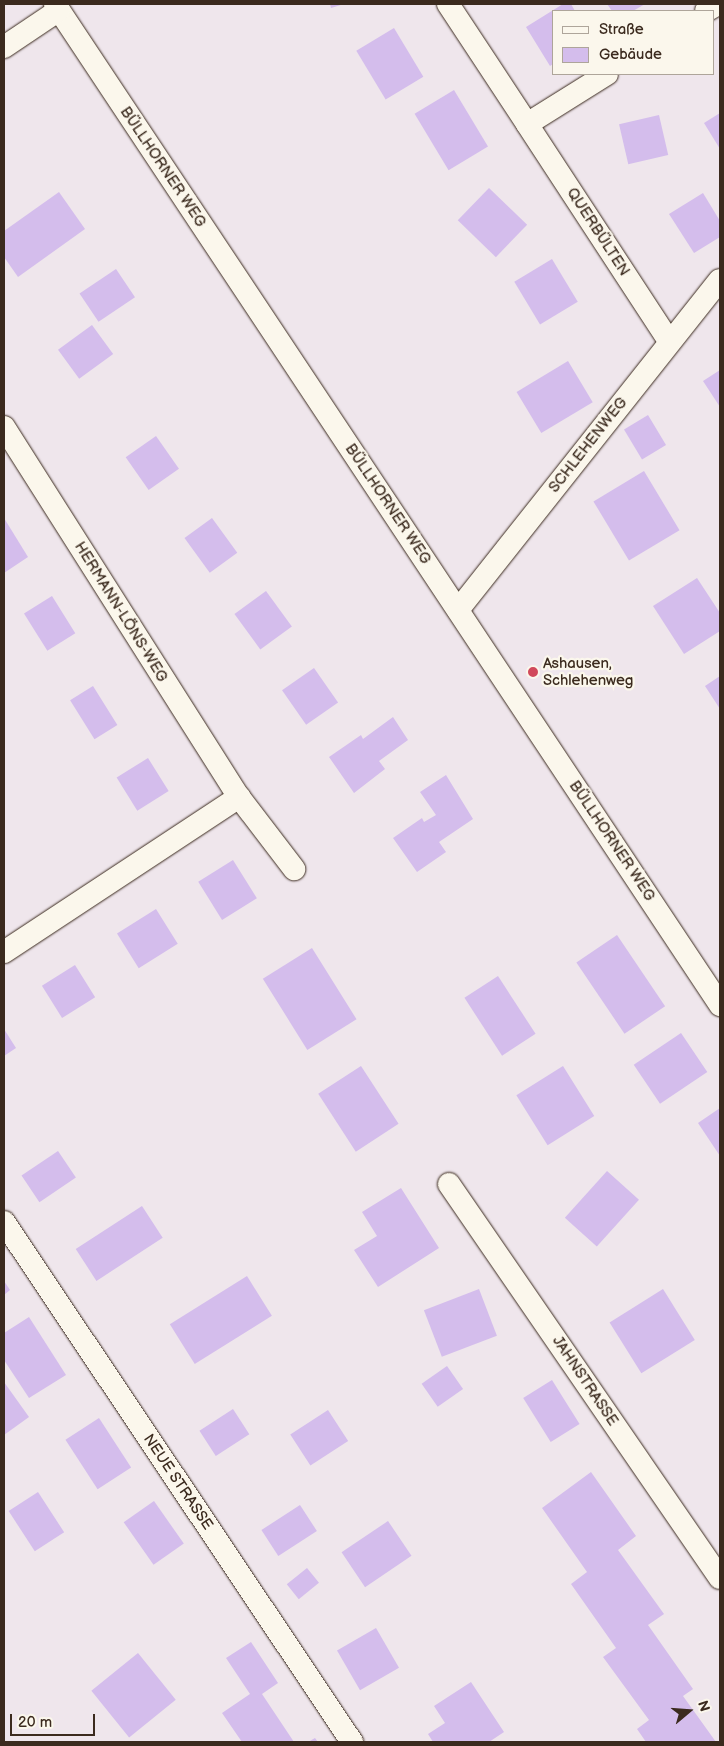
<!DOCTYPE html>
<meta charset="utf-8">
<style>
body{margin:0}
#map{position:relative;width:724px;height:1746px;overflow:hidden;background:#efe6ec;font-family:"Balsamiq Sans",sans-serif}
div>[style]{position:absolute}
.building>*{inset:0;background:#d4bdec;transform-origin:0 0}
.roads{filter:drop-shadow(0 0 1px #3b2a1e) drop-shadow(0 0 1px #3b2a1e)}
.street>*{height:22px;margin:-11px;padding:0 11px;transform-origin:11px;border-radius:11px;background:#fbf7ec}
.dots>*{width:14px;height:14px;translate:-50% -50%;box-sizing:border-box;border:2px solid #fbf7ec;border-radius:50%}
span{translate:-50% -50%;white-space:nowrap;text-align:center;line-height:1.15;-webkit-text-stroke:4.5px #fbf7ec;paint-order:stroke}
.street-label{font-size:15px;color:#3b2a1e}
.poi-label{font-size:15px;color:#3b2a1e}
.left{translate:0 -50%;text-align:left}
.frame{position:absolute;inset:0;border:5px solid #3b2a1e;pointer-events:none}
.legend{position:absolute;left:552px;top:10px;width:162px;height:65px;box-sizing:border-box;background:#fbf7ec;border:1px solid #aea59a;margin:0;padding:6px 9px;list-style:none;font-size:15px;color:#3b2a1e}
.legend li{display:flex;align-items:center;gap:10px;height:25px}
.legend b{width:25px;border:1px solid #aea59a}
.north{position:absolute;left:664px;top:1686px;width:50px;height:50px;-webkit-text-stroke:4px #fbf7ec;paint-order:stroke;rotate:72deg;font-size:14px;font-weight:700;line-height:20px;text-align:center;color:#3b2a1e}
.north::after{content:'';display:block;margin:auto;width:18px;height:22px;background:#3b2a1e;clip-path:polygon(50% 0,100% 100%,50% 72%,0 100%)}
.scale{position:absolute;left:10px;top:1714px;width:85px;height:22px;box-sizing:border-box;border:2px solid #3b2a1e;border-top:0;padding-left:6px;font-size:15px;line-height:18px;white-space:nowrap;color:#3b2a1e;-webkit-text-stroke:4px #fbf7ec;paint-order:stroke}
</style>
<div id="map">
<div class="building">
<i style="clip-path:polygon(330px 4px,344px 4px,331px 8px)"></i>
<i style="clip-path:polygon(563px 4px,571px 4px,575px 11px,553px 11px,553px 64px,550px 66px,526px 27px)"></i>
<i style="clip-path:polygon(607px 4px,645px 4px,633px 11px,612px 11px)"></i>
<i style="left:394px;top:28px;width:57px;height:44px;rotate:59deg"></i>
<i style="left:454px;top:90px;width:66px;height:46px;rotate:59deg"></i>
<i style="clip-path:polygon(720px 113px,720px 149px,704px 123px)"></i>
<i style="left:659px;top:115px;width:41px;height:41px;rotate:77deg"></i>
<i style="left:489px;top:188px;width:53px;height:45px;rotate:44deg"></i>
<i style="clip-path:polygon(59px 192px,85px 229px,18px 277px,4px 257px,4px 231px)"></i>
<i style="clip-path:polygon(703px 193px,720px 221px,720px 237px,694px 253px,669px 214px)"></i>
<i style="left:552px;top:259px;width:50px;height:44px;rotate:59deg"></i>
<i style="left:116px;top:269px;width:34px;height:44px;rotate:56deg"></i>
<i style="left:92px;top:325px;width:36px;height:42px;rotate:54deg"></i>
<i style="left:568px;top:361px;width:48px;height:60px;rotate:59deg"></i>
<i style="clip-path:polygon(720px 370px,720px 407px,703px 381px)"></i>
<i style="left:648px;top:415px;width:35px;height:28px;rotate:59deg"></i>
<i style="left:156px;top:436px;width:40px;height:37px;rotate:55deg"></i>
<i style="left:644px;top:471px;width:69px;height:59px;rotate:59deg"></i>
<i style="clip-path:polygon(4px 518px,28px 557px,4px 573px)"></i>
<i style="left:212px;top:518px;width:43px;height:34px;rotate:54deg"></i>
<i style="clip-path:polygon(697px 578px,720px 613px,720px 631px,684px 654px,653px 606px)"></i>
<i style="left:266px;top:591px;width:44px;height:39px;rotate:54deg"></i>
<i style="left:52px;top:596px;width:44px;height:33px;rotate:58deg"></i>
<i style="left:314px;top:668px;width:42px;height:39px;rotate:55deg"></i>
<i style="clip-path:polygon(720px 676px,720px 709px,705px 686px)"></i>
<i style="left:93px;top:686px;width:46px;height:27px;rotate:58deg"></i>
<i style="clip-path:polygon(393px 717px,408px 740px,379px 761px,385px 769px,354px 793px,329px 757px,361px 735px,363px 739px)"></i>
<i style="left:148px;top:758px;width:39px;height:37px;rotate:58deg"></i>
<i style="clip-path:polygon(446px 775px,473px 819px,439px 842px,446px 852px,417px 872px,393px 838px,422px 818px,424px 822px,436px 815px,420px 792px)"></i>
<i style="left:233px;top:860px;width:45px;height:41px;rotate:58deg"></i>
<i style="left:156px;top:909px;width:41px;height:46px;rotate:58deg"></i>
<i style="left:617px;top:935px;width:86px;height:49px;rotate:56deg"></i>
<i style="left:312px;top:948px;width:84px;height:58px;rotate:58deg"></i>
<i style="left:75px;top:965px;width:38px;height:39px;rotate:58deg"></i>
<i style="left:498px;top:976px;width:69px;height:40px;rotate:57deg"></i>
<i style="clip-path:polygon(4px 1029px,16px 1048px,4px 1056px)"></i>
<i style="left:681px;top:1033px;width:47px;height:57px;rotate:56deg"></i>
<i style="left:361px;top:1066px;width:69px;height:51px;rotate:57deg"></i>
<i style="left:563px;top:1066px;width:59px;height:55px;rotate:58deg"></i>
<i style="clip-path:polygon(720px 1108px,720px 1156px,698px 1123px)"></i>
<i style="left:58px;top:1151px;width:32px;height:44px;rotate:56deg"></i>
<i style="left:607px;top:1171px;width:43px;height:63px;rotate:42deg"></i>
<i style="clip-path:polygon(401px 1188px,439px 1248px,378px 1287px,354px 1250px,377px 1236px,362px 1212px)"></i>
<i style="left:142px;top:1206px;width:38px;height:79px;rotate:57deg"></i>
<i style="left:247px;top:1276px;width:47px;height:91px;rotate:58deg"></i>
<i style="clip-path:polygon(4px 1281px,10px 1290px,4px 1295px)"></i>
<i style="left:479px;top:1289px;width:50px;height:59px;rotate:69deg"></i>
<i style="left:663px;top:1289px;width:60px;height:63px;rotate:58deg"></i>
<i style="clip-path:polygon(29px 1317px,66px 1375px,29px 1398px,4px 1360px,4px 1333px)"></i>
<i style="left:447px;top:1366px;width:28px;height:31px;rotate:55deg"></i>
<i style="left:552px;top:1380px;width:52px;height:34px;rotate:58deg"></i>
<i style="clip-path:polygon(4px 1382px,29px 1417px,4px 1435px)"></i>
<i style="left:233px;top:1409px;width:30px;height:40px;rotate:57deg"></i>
<i style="left:328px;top:1410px;width:37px;height:45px;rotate:57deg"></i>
<i style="left:99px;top:1418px;width:59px;height:40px;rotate:57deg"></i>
<i style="clip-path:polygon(591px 1472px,636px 1536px,618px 1550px,664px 1614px,648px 1625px,693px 1689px,683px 1696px,716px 1742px,646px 1742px,637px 1729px,649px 1720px,603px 1657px,616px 1648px,571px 1584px,587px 1572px,542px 1508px)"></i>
<i style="left:38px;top:1492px;width:48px;height:35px;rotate:57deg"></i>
<i style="left:154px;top:1501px;width:52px;height:37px;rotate:55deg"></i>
<i style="left:300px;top:1505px;width:31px;height:46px;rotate:57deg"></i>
<i style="left:388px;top:1521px;width:42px;height:56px;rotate:56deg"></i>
<i style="left:307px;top:1568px;width:19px;height:26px;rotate:51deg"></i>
<i style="left:376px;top:1628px;width:46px;height:45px;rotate:60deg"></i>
<i style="clip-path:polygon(251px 1642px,278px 1683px,262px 1694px,294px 1742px,242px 1742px,222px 1713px,250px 1694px,226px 1658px)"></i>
<i style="left:138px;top:1653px;width:60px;height:60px;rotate:51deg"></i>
<i style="clip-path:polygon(471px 1682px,504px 1732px,489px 1742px,433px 1742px,428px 1734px,445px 1723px,434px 1706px)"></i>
<i style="clip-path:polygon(315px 1738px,318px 1742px,308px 1742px)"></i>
</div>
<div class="roads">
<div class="street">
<i style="left:55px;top:4px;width:1202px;rotate:56.4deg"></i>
<i style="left:448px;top:4px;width:144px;rotate:56.6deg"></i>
<i style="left:706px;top:11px;width:14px;rotate:-30deg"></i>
<i style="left:4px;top:47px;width:66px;rotate:-33.9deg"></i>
<i style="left:607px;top:74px;width:94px;rotate:148deg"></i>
<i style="left:527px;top:124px;width:259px;rotate:56.8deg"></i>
<i style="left:4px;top:427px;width:438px;rotate:57.6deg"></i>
<i style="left:239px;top:797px;width:91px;rotate:52.6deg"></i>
<i style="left:458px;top:610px;width:421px;rotate:-51.6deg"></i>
<i style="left:4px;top:952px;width:282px;rotate:-33.4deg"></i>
<i style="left:449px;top:1184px;width:478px;rotate:55.5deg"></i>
<i style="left:4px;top:1222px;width:626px;rotate:56.21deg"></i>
</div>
</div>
<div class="dots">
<i style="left:533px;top:672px;background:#d1495b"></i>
</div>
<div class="street-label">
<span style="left:163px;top:167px;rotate:56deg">BÜLLHORNER WEG</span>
<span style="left:598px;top:232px;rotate:57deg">QUERBÜLTEN</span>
<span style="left:588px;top:445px;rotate:-52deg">SCHLEHENWEG</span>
<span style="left:388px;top:504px;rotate:56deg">BÜLLHORNER WEG</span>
<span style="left:121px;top:612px;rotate:58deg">HERMANN-LÖNS-WEG</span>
<span style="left:612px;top:841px;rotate:56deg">BÜLLHORNER WEG</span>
<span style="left:585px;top:1381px;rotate:56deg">JAHNSTRASSE</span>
<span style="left:178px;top:1482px;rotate:56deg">NEUE STRASSE</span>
</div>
<div class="poi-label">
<span class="left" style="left:543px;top:672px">Ashausen,<br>Schlehenweg</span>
</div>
<div class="frame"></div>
<ul class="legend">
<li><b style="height:6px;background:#fbf7ec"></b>Straße</li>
<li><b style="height:14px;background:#d4bdec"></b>Gebäude</li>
</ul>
<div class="north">N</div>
<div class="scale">20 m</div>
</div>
